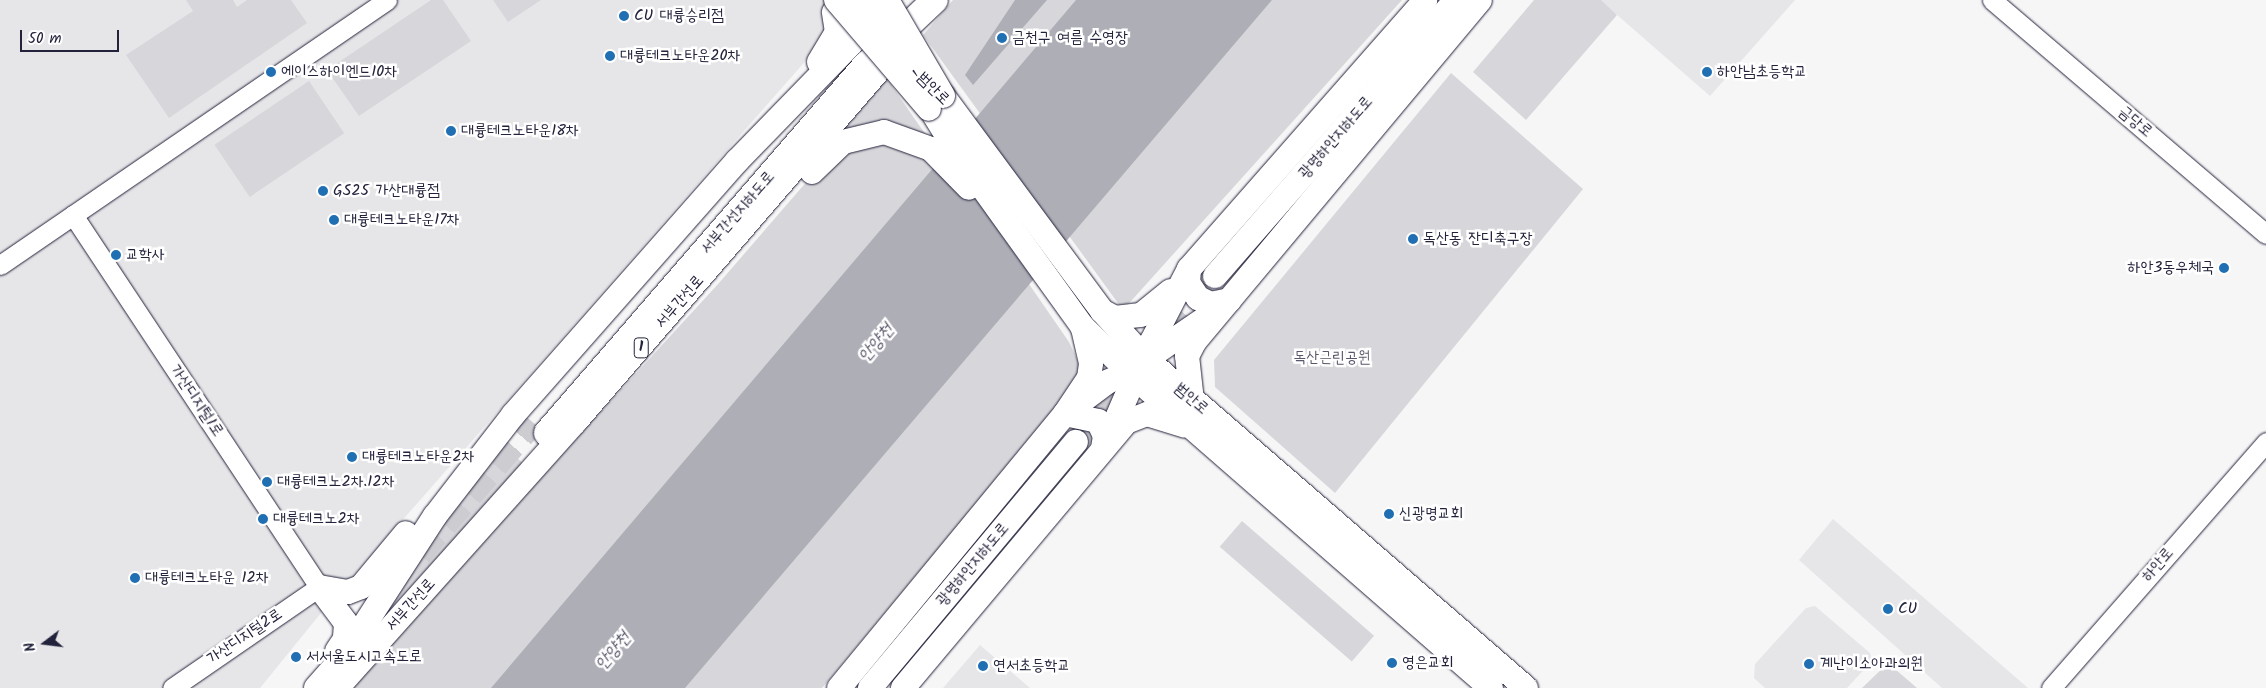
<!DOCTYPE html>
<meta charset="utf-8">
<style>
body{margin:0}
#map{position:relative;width:2266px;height:688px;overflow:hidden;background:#f6f6f7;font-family:Kalam,"Poor Story",sans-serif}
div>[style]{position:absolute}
.built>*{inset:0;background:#e6e6e9}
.green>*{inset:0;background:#d7d7db;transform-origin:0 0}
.water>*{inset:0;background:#aeaeb7}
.major-tunnel>*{height:24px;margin-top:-12px;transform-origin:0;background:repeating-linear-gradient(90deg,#ccccd1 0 24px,transparent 0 36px)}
.highway-tunnel>*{height:26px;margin-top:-13px;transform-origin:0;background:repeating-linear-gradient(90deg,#ccccd1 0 26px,transparent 0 39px)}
.roads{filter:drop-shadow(0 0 1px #22223b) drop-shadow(0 0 1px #22223b)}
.minor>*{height:19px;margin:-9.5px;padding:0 9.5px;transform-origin:9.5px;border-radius:9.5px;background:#fff}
.major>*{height:24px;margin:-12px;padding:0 12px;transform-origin:12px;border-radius:12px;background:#fff}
.highway>*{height:26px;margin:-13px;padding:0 13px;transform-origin:13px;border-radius:13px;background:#fff}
.bridges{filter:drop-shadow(0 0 1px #22223b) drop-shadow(0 0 1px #22223b)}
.major-bridge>*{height:24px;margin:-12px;padding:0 12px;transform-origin:12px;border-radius:12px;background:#fff}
.dots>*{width:14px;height:14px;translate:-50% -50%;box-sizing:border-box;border:2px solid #fff;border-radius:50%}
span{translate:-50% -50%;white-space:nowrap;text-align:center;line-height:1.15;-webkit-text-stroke:5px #fff;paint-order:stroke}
.shield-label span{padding:1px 4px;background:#fff;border:1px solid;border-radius:4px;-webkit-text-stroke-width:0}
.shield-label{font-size:15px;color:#22223b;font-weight:700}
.poi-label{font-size:16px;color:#22223b}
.left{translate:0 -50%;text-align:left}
.right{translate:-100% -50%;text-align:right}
.street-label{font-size:16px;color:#22223b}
.park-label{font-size:16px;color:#58586b}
.water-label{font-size:18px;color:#5a5a6d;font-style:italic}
.north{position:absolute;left:20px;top:618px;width:50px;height:50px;-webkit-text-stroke:4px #fff;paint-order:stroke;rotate:255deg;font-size:14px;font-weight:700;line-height:20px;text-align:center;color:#22223b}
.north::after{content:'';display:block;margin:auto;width:18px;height:22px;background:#22223b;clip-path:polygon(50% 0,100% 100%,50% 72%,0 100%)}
.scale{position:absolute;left:20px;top:30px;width:99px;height:22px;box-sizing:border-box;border:2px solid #22223b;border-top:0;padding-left:6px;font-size:15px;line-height:18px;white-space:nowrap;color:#22223b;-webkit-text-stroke:4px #fff;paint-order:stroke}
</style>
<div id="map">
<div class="built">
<i style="clip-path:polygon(0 0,859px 0,321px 613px,260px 688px,0 688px)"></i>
<i style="clip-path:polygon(1600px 0,1795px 0,1710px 96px)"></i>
<i style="clip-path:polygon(1833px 519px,2028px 688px,1942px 688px,1799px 560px)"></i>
<i style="clip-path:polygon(1815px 606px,1870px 653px,1872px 661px,1847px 688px,1765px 688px,1754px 678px,1755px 664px,1806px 608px)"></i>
<i style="clip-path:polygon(980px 645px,1030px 688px,943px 688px)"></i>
</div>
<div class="green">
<i style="clip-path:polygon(186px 0,233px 0,237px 7px,247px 0,291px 0,307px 23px,169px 118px,126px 55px,193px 11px)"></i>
<i style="clip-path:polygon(431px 0,443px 0,471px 41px,359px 116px,327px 70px)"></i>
<i style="clip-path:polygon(493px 0,541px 0,508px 22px)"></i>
<i style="clip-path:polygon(953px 0,1402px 0,1123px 310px,923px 35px)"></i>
<i style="clip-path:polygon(1534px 0,1601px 0,1617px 15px,1526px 120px,1473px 72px)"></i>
<i style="clip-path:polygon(883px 73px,1069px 342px,1079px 363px,1079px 380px,822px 688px,347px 688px,719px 283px,828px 157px,848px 130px,842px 123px)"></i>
<i style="clip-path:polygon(1451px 73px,1583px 189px,1335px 493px,1215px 387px,1214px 360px)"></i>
<i style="left:309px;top:81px;width:63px;height:114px;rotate:56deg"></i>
<i style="clip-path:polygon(500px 442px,527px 467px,377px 623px,381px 609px)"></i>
<i style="left:1242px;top:521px;width:175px;height:34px;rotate:41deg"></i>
<i style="clip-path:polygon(1888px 663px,1917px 688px,1862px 688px)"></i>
</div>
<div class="water">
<i style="clip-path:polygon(1015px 0,1047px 0,973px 85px,965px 75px)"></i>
<i style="clip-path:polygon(1076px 0,1272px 0,685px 688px,491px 688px)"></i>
</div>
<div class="major-tunnel">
<i style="left:1076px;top:442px;width:217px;rotate:-50.1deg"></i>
</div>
<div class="highway-tunnel">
<i style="left:419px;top:554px;width:174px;rotate:-49.2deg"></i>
</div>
<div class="roads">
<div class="minor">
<i style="left:1992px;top:0;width:360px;rotate:40.5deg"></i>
<i style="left:73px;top:215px;width:446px;rotate:56.5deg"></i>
<i style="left:319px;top:587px;width:178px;rotate:145.5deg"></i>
<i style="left:0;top:265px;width:469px;rotate:-34.4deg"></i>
<i style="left:2051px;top:688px;width:327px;rotate:-48.8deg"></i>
</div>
<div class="major">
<i style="left:819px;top:62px;width:35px;rotate:-59deg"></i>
<i style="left:837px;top:32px;width:20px;rotate:-99deg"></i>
<i style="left:906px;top:63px;width:50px;rotate:41.7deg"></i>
<i style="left:943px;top:96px;width:267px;rotate:53.5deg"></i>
<i style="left:1102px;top:311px;width:64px;rotate:47.5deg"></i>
<i style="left:1145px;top:358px;width:504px;rotate:40.9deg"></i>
<i style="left:919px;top:90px;width:73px;rotate:58.5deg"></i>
<i style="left:957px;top:152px;width:214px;rotate:54.3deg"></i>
<i style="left:1082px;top:326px;width:71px;rotate:44.4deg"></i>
<i style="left:1133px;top:376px;width:475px;rotate:41.1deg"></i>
<i style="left:812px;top:172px;width:43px;rotate:-44.1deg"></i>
<i style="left:843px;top:142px;width:42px;rotate:-13.7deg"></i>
<i style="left:884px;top:132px;width:50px;rotate:19.9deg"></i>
<i style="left:931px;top:149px;width:54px;rotate:45.7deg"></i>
<i style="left:1189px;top:269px;width:14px;rotate:94deg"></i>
<i style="left:1188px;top:283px;width:18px;rotate:56deg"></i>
<i style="left:1198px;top:298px;width:14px;rotate:25deg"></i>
<i style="left:1211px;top:304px;width:19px;rotate:-12deg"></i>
<i style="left:1215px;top:276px;width:366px;rotate:-48.9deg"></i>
<i style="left:1102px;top:311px;width:15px;rotate:28deg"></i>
<i style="left:1115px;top:318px;width:26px;rotate:-7deg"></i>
<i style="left:1141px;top:315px;width:38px;rotate:-39deg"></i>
<i style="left:1141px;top:358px;width:15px;rotate:-20deg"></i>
<i style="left:1155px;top:353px;width:58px;rotate:-34.5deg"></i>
<i style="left:1147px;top:372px;width:14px;rotate:-98deg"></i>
<i style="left:1145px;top:358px;width:18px;rotate:-68deg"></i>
<i style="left:1152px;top:341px;width:81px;rotate:-62.8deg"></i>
<i style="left:1189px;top:269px;width:358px;rotate:-48.7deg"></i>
<i style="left:1192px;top:401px;width:45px;rotate:-96.3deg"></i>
<i style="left:1187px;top:356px;width:17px;rotate:-62deg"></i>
<i style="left:1195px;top:341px;width:444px;rotate:-50.1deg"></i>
<i style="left:1078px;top:404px;width:36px;rotate:-37deg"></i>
<i style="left:1107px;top:382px;width:17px;rotate:-24deg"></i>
<i style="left:1123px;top:375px;width:20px"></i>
<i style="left:1065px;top:414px;width:34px;rotate:12deg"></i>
<i style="left:1098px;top:421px;width:17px;rotate:65deg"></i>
<i style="left:1105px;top:436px;width:13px;rotate:99deg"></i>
<i style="left:1110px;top:434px;width:50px;rotate:-66.5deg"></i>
<i style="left:1130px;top:388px;width:26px;rotate:-90deg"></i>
<i style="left:319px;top:587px;width:29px;rotate:10deg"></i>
<i style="left:348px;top:592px;width:14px;rotate:-21deg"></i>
<i style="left:361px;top:587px;width:70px;rotate:-50.2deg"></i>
<i style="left:319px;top:587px;width:45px;rotate:53.1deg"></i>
<i style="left:346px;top:623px;width:16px;rotate:94deg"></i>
<i style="left:345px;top:639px;width:14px;rotate:124deg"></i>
<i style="left:316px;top:688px;width:44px;rotate:-48.7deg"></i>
<i style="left:345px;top:655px;width:166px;rotate:-57.1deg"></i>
<i style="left:435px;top:516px;width:128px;rotate:-52.3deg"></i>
<i style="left:513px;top:415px;width:339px;rotate:-48.6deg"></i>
<i style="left:737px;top:161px;width:201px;rotate:-45.8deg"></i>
<i style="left:337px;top:688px;width:357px;rotate:-48.2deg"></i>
<i style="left:575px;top:422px;width:499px;rotate:-49.2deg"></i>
<i style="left:839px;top:688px;width:355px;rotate:-50.5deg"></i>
<i style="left:1065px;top:414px;width:43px;rotate:-56.3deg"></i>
<i style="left:1089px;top:378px;width:15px;rotate:-82deg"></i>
<i style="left:1091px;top:363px;width:36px;rotate:-103deg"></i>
<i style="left:870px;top:688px;width:321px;rotate:-50.1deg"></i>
<i style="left:903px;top:688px;width:347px;rotate:-50deg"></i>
<i style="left:1126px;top:422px;width:22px;rotate:-21deg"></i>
<i style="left:1147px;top:414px;width:39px;rotate:17deg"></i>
</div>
<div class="highway">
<i style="left:547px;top:433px;width:488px;rotate:-49.1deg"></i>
<i style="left:867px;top:64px;width:93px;rotate:-43.3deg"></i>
</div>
</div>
<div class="bridges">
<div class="major-bridge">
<i style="left:836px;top:0;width:143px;rotate:49.5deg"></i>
<i style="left:862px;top:0;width:75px;rotate:54.8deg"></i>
<i style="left:887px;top:0;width:111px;rotate:59.7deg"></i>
</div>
</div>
<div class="dots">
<i style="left:624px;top:16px;background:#1f6fb2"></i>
<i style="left:1002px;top:38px;background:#1f6fb2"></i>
<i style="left:610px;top:56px;background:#1f6fb2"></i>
<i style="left:271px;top:72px;background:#1f6fb2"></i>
<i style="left:1707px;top:72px;background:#1f6fb2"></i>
<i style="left:451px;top:131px;background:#1f6fb2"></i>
<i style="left:323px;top:191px;background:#1f6fb2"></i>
<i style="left:334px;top:220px;background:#1f6fb2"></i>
<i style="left:1413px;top:239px;background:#1f6fb2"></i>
<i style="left:116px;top:255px;background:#1f6fb2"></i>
<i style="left:2224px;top:268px;background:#1f6fb2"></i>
<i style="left:352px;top:457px;background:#1f6fb2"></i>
<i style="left:267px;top:482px;background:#1f6fb2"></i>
<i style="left:1389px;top:514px;background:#1f6fb2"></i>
<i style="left:263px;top:519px;background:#1f6fb2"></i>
<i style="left:135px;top:578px;background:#1f6fb2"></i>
<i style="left:1888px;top:609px;background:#1f6fb2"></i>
<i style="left:296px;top:657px;background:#1f6fb2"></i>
<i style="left:1392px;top:663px;background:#1f6fb2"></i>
<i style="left:1809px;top:664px;background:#1f6fb2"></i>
<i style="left:983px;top:666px;background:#1f6fb2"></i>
</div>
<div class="shield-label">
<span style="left:641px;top:348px">1</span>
</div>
<div class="poi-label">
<span class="left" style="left:634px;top:16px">CU 대륭승리점</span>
<span class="left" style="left:1012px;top:38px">금천구 여름 수영장</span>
<span class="left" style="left:620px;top:56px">대륭테크노타운20차</span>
<span class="left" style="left:281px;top:72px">에이스하이엔드10차</span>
<span class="left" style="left:1717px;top:72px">하안남초등학교</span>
<span class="left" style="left:461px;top:131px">대륭테크노타운18차</span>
<span class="left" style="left:333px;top:191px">GS25 가산대륭점</span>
<span class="left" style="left:344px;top:220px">대륭테크노타운17차</span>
<span class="left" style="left:1423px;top:239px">독산동 잔디축구장</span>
<span class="left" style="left:126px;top:255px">교학사</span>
<span class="right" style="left:2214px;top:268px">하안3동우체국</span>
<span class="left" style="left:362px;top:457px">대륭테크노타운2차</span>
<span class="left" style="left:277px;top:482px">대륭테크노2차.12차</span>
<span class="left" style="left:1399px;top:514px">신광명교회</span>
<span class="left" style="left:273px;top:519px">대륭테크노2차</span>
<span class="left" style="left:145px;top:578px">대륭테크노타운 12차</span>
<span class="left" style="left:1898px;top:609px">CU</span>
<span class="left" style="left:306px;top:657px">서서울도시고속도로</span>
<span class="left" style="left:1402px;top:663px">영은교회</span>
<span class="left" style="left:1820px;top:664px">계난이소아과의원</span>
<span class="left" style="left:993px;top:666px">연서초등학교</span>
</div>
<div class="street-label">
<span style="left:933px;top:89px;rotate:45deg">범안로</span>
<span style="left:2135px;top:122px;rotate:40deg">금당로</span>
<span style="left:1336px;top:138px;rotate:-49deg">광명하안지하도로</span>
<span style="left:738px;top:213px;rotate:-49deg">서부간선지하도로</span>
<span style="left:680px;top:302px;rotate:-49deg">서부간선로</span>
<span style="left:1191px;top:399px;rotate:41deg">범안로</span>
<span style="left:196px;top:401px;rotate:56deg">가산디지털1로</span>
<span style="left:973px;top:565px;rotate:-50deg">광명하안지하도로</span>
<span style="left:2158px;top:565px;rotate:-49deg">하안로</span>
<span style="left:411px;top:605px;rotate:-48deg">서부간선로</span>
<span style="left:245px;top:637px;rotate:-34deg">가산디지털2로</span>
</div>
<div class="park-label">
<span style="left:1332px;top:358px">독산근린공원</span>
</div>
<div class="water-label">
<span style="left:877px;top:344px;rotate:-50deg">안양천</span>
<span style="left:614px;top:652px;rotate:-50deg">안양천</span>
</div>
<div class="north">N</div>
<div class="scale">50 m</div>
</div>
